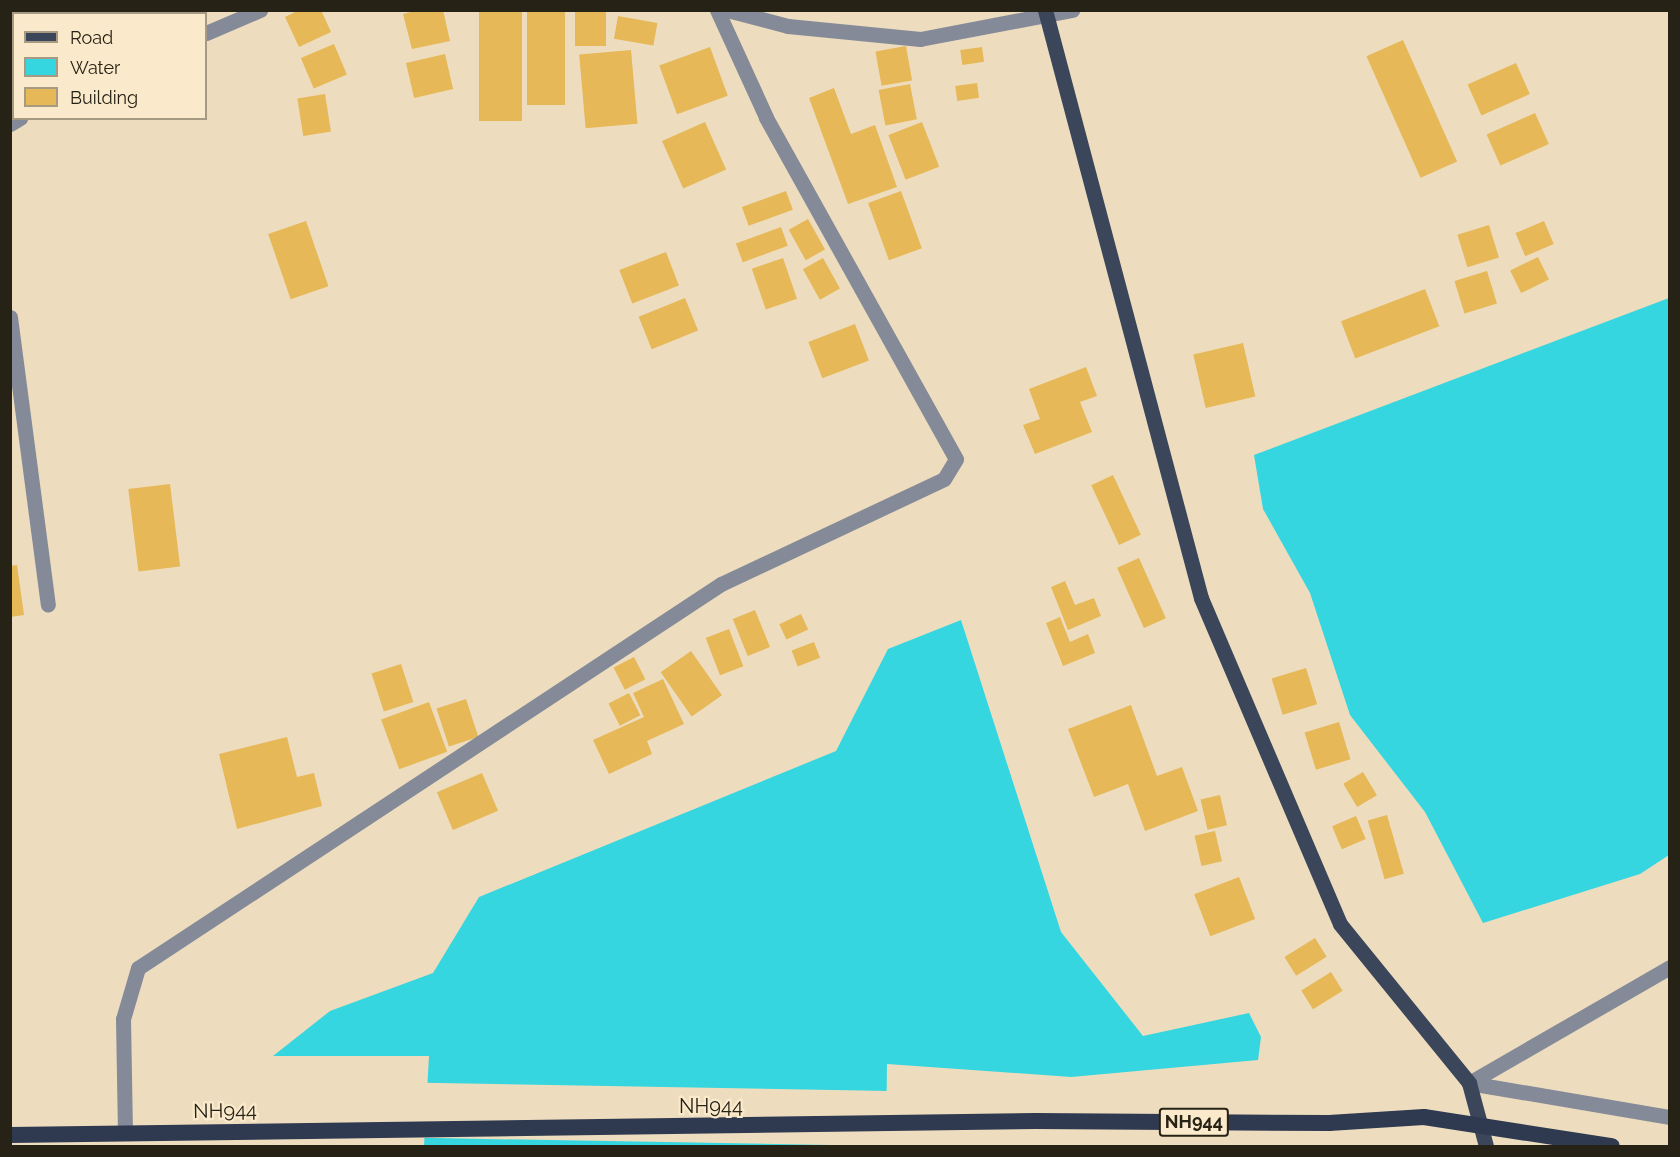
<!DOCTYPE html>
<style>
body{margin:0}
#map{position:relative;width:1680px;height:1157px;overflow:hidden;background:#edddbe;font-family:Raleway,sans-serif}
div>[style]{position:absolute}
.water>*{inset:0;background:#35d6df}
.pier>*{inset:0;background:#edddbe;transform-origin:0 0}
.canal>*{height:34px;margin:-17px;padding:0 17px;transform-origin:17px;border-radius:17px;background:#35d6df}
.building>*{inset:0;background:#e6b857;transform-origin:0 0}
.minor>*{height:15px;margin:-7.5px;padding:0 7.5px;transform-origin:7.5px;border-radius:7.5px;background:#848a97}
.tertiary>*{height:15px;margin:-7.5px;padding:0 7.5px;transform-origin:7.5px;border-radius:7.5px;background:#848a97}
.primary>*{height:15px;margin:-7.5px;padding:0 7.5px;transform-origin:7.5px;border-radius:7.5px;background:#3b465b}
.trunk>*{height:16px;margin:-8px;padding:0 8px;transform-origin:8px;border-radius:8px;background:#2f3a50}
span{translate:-50% -50%;white-space:nowrap;text-align:center;line-height:1.15;-webkit-text-stroke:4.5px #faeacb;paint-order:stroke}
.shield-label span{padding:2px 4px;background:#faeacb;border:2px solid;border-radius:4px;-webkit-text-stroke-width:0}
.shield-label{font-size:18px;color:#272216;font-weight:700}
.street-label{font-size:20px;color:#272216}
.frame{position:absolute;inset:0;border:12px solid #272216;pointer-events:none}
.legend{position:absolute;left:12px;top:12px;width:195px;height:108px;box-sizing:border-box;background:#faeacb;border:2px solid #a69a83;margin:0;padding:8px 10px;list-style:none;font-size:18px;color:#272216}
.legend li{display:flex;align-items:center;gap:12px;height:30px}
.legend b{width:30px;border:2px solid #a69a83}
</style>
<div id="map">
<div class="water">
<i style="clip-path:polygon(1669px 298px,1669px 855px,1640px 874px,1483px 923px,1425px 812px,1350px 715px,1310px 593px,1263px 509px,1254px 455px)"></i>
<i style="clip-path:polygon(961px 620px,1061px 932px,1143px 1036px,1249px 1013px,1261px 1037px,1258px 1060px,1071px 1077px,887px 1064px,886px 1146px,424px 1146px,429px 1056px,273px 1056px,330px 1011px,433px 973px,479px 897px,836px 751px,888px 649px)"></i>
</div>
<div class="pier">
<i style="left:890px;top:1091px;width:55px;height:466px;rotate:91deg"></i>
</div>
<div class="canal">
<i style="left:102px;top:14px;width:9px;rotate:-27deg"></i>
<i style="left:10px;top:48px;width:4px;rotate:-14deg"></i>
</div>
<div class="building">
<i style="clip-path:polygon(299px 10px,321px 10px,331px 32px,299px 47px,285px 17px)"></i>
<i style="clip-path:polygon(418px 10px,443px 10px,450px 41px,412px 49px,403px 14px)"></i>
<i style="left:479px;top:10px;width:43px;height:111px"></i>
<i style="left:527px;top:10px;width:38px;height:95px"></i>
<i style="left:575px;top:10px;width:31px;height:36px"></i>
<i style="left:618px;top:16px;width:40px;height:23px;rotate:10deg"></i>
<i style="left:1403px;top:40px;width:133px;height:40px;rotate:66deg"></i>
<i style="left:334px;top:44px;width:33px;height:36px;rotate:67deg"></i>
<i style="left:906px;top:46px;width:35px;height:31px;rotate:80deg"></i>
<i style="left:710px;top:47px;width:52px;height:54px;rotate:70deg"></i>
<i style="left:982px;top:47px;width:15px;height:22px;rotate:82deg"></i>
<i style="left:631px;top:50px;width:74px;height:52px;rotate:85deg"></i>
<i style="left:445px;top:54px;width:36px;height:40px;rotate:77deg"></i>
<i style="left:1516px;top:63px;width:34px;height:53px;rotate:66deg"></i>
<i style="left:977px;top:83px;width:15px;height:22px;rotate:82deg"></i>
<i style="left:910px;top:84px;width:36px;height:32px;rotate:79deg"></i>
<i style="clip-path:polygon(834px 88px,851px 134px,875px 125px,897px 187px,848px 204px,809px 98px)"></i>
<i style="left:325px;top:94px;width:38px;height:28px;rotate:81deg"></i>
<i style="left:1535px;top:113px;width:34px;height:53px;rotate:66deg"></i>
<i style="left:705px;top:122px;width:52px;height:47px;rotate:66deg"></i>
<i style="left:922px;top:122px;width:48px;height:36px;rotate:69deg"></i>
<i style="left:786px;top:191px;width:20px;height:47px;rotate:70deg"></i>
<i style="left:901px;top:191px;width:61px;height:35px;rotate:70deg"></i>
<i style="left:808px;top:219px;width:35px;height:22px;rotate:61deg"></i>
<i style="left:306px;top:221px;width:69px;height:40px;rotate:71deg"></i>
<i style="left:1544px;top:221px;width:25px;height:31px;rotate:67deg"></i>
<i style="left:1489px;top:225px;width:34px;height:33px;rotate:73deg"></i>
<i style="left:781px;top:227px;width:20px;height:48px;rotate:70deg"></i>
<i style="left:666px;top:252px;width:36px;height:50px;rotate:69deg"></i>
<i style="left:1538px;top:257px;width:25px;height:31px;rotate:64deg"></i>
<i style="left:783px;top:258px;width:43px;height:33px;rotate:71deg"></i>
<i style="left:823px;top:258px;width:35px;height:23px;rotate:61deg"></i>
<i style="left:1487px;top:271px;width:34px;height:34px;rotate:73deg"></i>
<i style="left:1425px;top:289px;width:40px;height:90px;rotate:69deg"></i>
<i style="left:685px;top:298px;width:35px;height:50px;rotate:68deg"></i>
<i style="left:855px;top:324px;width:39px;height:50px;rotate:69deg"></i>
<i style="left:1243px;top:343px;width:55px;height:51px;rotate:77deg"></i>
<i style="clip-path:polygon(1086px 367px,1097px 396px,1080px 402px,1092px 432px,1035px 454px,1023px 425px,1040px 419px,1029px 389px)"></i>
<i style="left:1113px;top:475px;width:66px;height:24px;rotate:65deg"></i>
<i style="left:170px;top:484px;width:83px;height:42px;rotate:83deg"></i>
<i style="left:1139px;top:558px;width:66px;height:24px;rotate:66deg"></i>
<i style="clip-path:polygon(17px 565px,24px 615px,10px 617px,10px 566px)"></i>
<i style="clip-path:polygon(1065px 581px,1075px 605px,1094px 598px,1101px 616px,1068px 630px,1051px 587px)"></i>
<i style="left:755px;top:610px;width:40px;height:24px;rotate:68deg"></i>
<i style="left:801px;top:614px;width:17px;height:24px;rotate:65deg"></i>
<i style="clip-path:polygon(1060px 617px,1070px 642px,1088px 634px,1095px 653px,1063px 666px,1046px 623px)"></i>
<i style="left:729px;top:629px;width:40px;height:25px;rotate:69deg"></i>
<i style="left:814px;top:642px;width:17px;height:24px;rotate:69deg"></i>
<i style="left:691px;top:651px;width:54px;height:37px;rotate:55deg"></i>
<i style="left:634px;top:657px;width:25px;height:23px;rotate:63deg"></i>
<i style="left:401px;top:664px;width:40px;height:31px;rotate:72deg"></i>
<i style="left:1306px;top:668px;width:38px;height:36px;rotate:73deg"></i>
<i style="clip-path:polygon(663px 679px,684px 724px,647px 741px,652px 754px,609px 774px,593px 740px,644px 717px,633px 693px)"></i>
<i style="left:629px;top:693px;width:25px;height:23px;rotate:63deg"></i>
<i style="left:466px;top:699px;width:40px;height:31px;rotate:72deg"></i>
<i style="left:429px;top:702px;width:53px;height:51px;rotate:70deg"></i>
<i style="clip-path:polygon(1131px 705px,1157px 776px,1182px 767px,1198px 811px,1145px 831px,1128px 784px,1094px 797px,1068px 729px)"></i>
<i style="left:1339px;top:722px;width:39px;height:36px;rotate:73deg"></i>
<i style="clip-path:polygon(287px 737px,297px 777px,314px 773px,322px 806px,237px 829px,219px 754px)"></i>
<i style="left:1363px;top:772px;width:27px;height:23px;rotate:59deg"></i>
<i style="left:482px;top:773px;width:41px;height:49px;rotate:67deg"></i>
<i style="left:1220px;top:795px;width:31px;height:20px;rotate:77deg"></i>
<i style="left:1387px;top:815px;width:61px;height:20px;rotate:74deg"></i>
<i style="left:1356px;top:816px;width:25px;height:26px;rotate:67deg"></i>
<i style="left:1215px;top:831px;width:31px;height:21px;rotate:77deg"></i>
<i style="left:1239px;top:877px;width:45px;height:48px;rotate:69deg"></i>
<i style="left:1315px;top:938px;width:22px;height:36px;rotate:58deg"></i>
<i style="left:1331px;top:972px;width:22px;height:35px;rotate:58deg"></i>
</div>
<div class="minor">
<i style="left:10px;top:317px;width:290px;rotate:82.5deg"></i>
<i style="left:1469px;top:1083px;width:232px;rotate:-30deg"></i>
<i style="left:1469px;top:1083px;width:204px;rotate:9.6deg"></i>
<i style="left:125px;top:1133px;width:114px;rotate:-91deg"></i>
<i style="left:123px;top:1019px;width:53px;rotate:-73.6deg"></i>
<i style="left:138px;top:968px;width:698px;rotate:-33.37deg"></i>
<i style="left:721px;top:584px;width:246px;rotate:-25.2deg"></i>
<i style="left:944px;top:479px;width:23px;rotate:-59deg"></i>
<i style="left:956px;top:459px;width:391px;rotate:-119.1deg"></i>
<i style="left:766px;top:117px;width:118px;rotate:-114.6deg"></i>
</div>
<div class="tertiary">
<i style="left:727px;top:10px;width:63px;rotate:14.7deg"></i>
<i style="left:788px;top:26px;width:133px;rotate:5.6deg"></i>
<i style="left:920px;top:39px;width:155px;rotate:-10.8deg"></i>
<i style="left:206px;top:33px;width:59px;rotate:-23.1deg"></i>
<i style="left:10px;top:124px;width:12px;rotate:-31deg"></i>
</div>
<div class="primary">
<i style="left:1045px;top:10px;width:608px;rotate:75.14deg"></i>
<i style="left:1201px;top:598px;width:354px;rotate:66.9deg"></i>
<i style="left:1340px;top:924px;width:205px;rotate:50.9deg"></i>
<i style="left:1469px;top:1083px;width:65px;rotate:74.9deg"></i>
</div>
<div class="trunk">
<i style="left:10px;top:1135px;width:1026px;rotate:-0.78deg"></i>
<i style="left:1036px;top:1121px;width:293px;rotate:0.4deg"></i>
<i style="left:1329px;top:1123px;width:95px;rotate:-3.6deg"></i>
<i style="left:1424px;top:1117px;width:190px;rotate:8.8deg"></i>
</div>
<div class="shield-label">
<span style="left:1194px;top:1122px">NH944</span>
</div>
<div class="street-label">
<span style="left:711px;top:1106px">NH944</span>
<span style="left:225px;top:1111px;rotate:-1deg">NH944</span>
</div>
<div class="frame"></div>
<ul class="legend">
<li><b style="height:8px;background:#3b465b"></b>Road</li>
<li><b style="height:16px;background:#35d6df"></b>Water</li>
<li><b style="height:16px;background:#e6b857"></b>Building</li>
</ul>
</div>
